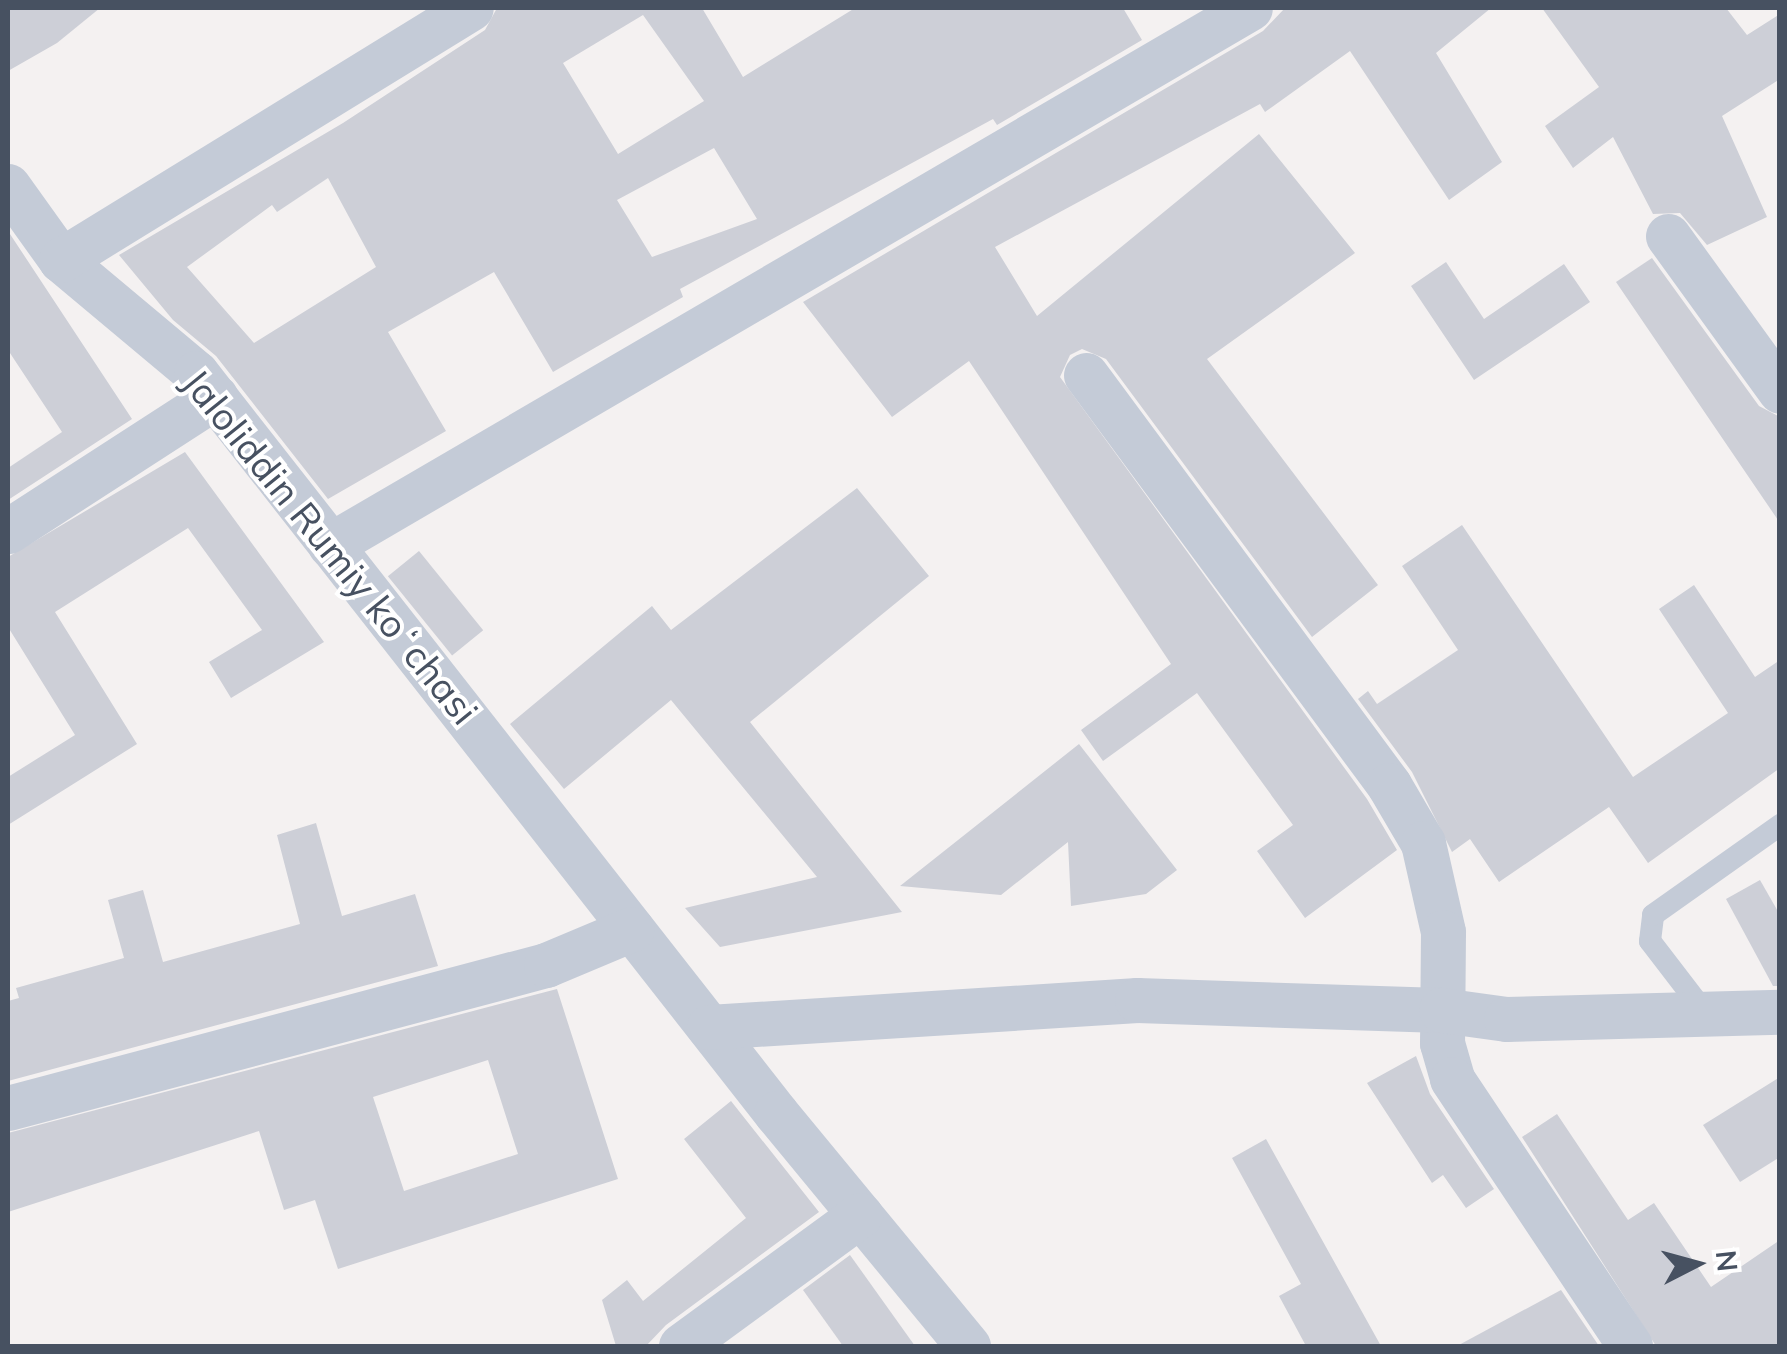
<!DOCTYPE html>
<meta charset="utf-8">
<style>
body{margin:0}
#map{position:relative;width:1787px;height:1354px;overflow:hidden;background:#f4f1f1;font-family:Mulish,sans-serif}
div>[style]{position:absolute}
.building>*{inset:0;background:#cdcfd7;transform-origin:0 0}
.lane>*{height:22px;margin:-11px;padding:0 11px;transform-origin:11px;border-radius:11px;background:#c4cbd7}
.street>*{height:45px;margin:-22.5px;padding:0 22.5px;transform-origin:22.5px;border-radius:22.5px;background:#c4cbd7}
span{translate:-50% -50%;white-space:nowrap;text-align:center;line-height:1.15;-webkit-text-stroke:8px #fff;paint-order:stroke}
.street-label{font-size:38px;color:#475161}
.frame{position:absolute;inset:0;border:10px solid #475161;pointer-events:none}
.north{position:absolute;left:1647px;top:1214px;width:100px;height:100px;-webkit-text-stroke:8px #fff;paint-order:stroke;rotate:84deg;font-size:28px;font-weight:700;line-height:40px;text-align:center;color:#475161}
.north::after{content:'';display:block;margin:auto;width:35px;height:45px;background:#475161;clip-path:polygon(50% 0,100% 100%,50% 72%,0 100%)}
</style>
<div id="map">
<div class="building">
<i style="clip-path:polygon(8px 8px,100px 8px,57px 43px,8px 71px)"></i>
<i style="clip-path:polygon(evenodd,497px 8px,702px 8px,743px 77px,855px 8px,1123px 8px,1142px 40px,997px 125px,993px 119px,680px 289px,683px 297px,553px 372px,494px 272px,388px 332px,446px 431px,328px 499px,216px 356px,173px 320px,119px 255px,343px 123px,485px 30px,497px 8px,643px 15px,704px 101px,618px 154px,563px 63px,643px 15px,497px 8px,714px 148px,757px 219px,652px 257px,617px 200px,714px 148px,497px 8px,328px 178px,376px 267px,254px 343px,187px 267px,272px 205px,277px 212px,328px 178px)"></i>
<i style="clip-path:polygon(1285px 8px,1491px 8px,1436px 53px,1502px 162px,1449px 200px,1350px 51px,1265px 112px,1260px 104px,995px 247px,1037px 316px,1259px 134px,1355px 253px,1207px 359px,1378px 585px,1312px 637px,1106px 359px,1082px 349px,1070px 355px,1060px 377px,1367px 799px,1397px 850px,1305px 918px,1257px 851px,1293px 825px,1197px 693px,1103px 761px,1081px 730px,1171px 664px,969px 361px,892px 417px,803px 302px,1263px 31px)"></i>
<i style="clip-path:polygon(1542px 8px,1726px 8px,1747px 35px,1780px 14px,1780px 79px,1722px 116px,1767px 217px,1707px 245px,1680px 213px,1653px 214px,1613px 137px,1573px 168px,1545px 126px,1599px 87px)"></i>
<i style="clip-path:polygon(8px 231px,132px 419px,8px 500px,8px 468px,62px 432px,8px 350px)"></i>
<i style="clip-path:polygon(1652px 258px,1759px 406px,1780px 417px,1780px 523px,1616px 282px)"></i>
<i style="clip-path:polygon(1446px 262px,1484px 319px,1564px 264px,1590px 302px,1474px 380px,1411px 286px)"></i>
<i style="clip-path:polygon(185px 452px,324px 642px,231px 698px,209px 662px,262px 630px,188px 528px,55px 612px,137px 744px,8px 825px,8px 777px,75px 735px,8px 627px,8px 557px)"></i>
<i style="clip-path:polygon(857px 488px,929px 576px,750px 722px,902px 912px,720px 947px,685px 908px,817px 877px,671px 700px,564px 789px,510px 724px,652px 606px,671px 630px)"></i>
<i style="clip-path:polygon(1462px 525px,1633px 777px,1728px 713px,1659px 609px,1694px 585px,1755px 677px,1780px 660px,1780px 768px,1648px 863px,1609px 807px,1499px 882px,1470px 839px,1452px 852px,1412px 772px,1358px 699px,1368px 691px,1377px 704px,1458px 650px,1402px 566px)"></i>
<i style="left:419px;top:551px;width:102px;height:40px;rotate:51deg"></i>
<i style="clip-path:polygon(1079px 744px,1177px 870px,1146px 894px,1071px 906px,1068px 842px,1001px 895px,900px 886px)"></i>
<i style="clip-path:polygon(316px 823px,342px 916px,415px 894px,438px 966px,8px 1081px,8px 1001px,19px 998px,16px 988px,124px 958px,108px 900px,143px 890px,163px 962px,300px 924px,277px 835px)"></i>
<i style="clip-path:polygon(1760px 880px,1780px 915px,1780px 986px,1773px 986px,1726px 899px)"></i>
<i style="clip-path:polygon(evenodd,557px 989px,618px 1179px,338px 1269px,315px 1200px,284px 1210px,259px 1131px,8px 1212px,8px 1133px,557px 989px,488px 1060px,518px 1154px,404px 1191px,373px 1097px,488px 1060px)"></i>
<i style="clip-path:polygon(1416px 1056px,1430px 1094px,1494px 1189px,1466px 1208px,1443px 1175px,1432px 1183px,1367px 1083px)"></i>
<i style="clip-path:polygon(1780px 1077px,1780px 1157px,1740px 1182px,1703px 1125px)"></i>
<i style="clip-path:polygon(731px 1101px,819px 1212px,666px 1325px,646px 1346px,616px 1346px,602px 1300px,627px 1280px,643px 1301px,746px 1218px,684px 1139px)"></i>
<i style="clip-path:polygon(1557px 1114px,1628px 1220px,1654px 1203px,1711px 1287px,1780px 1240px,1780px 1346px,1656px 1346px,1522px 1137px)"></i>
<i style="clip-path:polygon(1266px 1139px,1381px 1346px,1306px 1346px,1279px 1296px,1301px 1284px,1232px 1158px)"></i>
<i style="clip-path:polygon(850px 1255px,915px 1346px,843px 1346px,803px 1290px)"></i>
<i style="clip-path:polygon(1561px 1290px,1599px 1346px,1457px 1346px)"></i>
</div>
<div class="lane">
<i style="left:1706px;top:1014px;width:92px;rotate:-127.5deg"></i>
<i style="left:1650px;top:941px;width:26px;rotate:-83deg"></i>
<i style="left:1653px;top:915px;width:156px;rotate:-35.3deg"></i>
</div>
<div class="street">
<i style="left:8px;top:186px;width:91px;rotate:54.4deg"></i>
<i style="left:61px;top:260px;width:176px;rotate:39.9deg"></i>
<i style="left:196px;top:373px;width:940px;rotate:51.91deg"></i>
<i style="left:776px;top:1113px;width:302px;rotate:50.5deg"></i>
<i style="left:1668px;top:236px;width:191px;rotate:54.1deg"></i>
<i style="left:61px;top:260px;width:481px;rotate:-31.6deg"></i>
<i style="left:1086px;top:375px;width:510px;rotate:53.53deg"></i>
<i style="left:1389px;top:785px;width:67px;rotate:59.6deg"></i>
<i style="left:1423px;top:843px;width:91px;rotate:77.3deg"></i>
<i style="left:1443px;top:932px;width:111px;rotate:90.5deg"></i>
<i style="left:1442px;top:1043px;width:37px;rotate:74deg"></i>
<i style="left:1452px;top:1079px;width:321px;rotate:56.3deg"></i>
<i style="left:8px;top:531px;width:247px;rotate:-32.9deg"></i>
<i style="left:330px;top:545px;width:1065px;rotate:-30.27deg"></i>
<i style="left:709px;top:1027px;width:429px;rotate:-3.6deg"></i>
<i style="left:1137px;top:1000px;width:304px;rotate:1.9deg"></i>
<i style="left:1441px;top:1010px;width:66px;rotate:7.9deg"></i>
<i style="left:1506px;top:1019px;width:274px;rotate:-1.5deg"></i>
<i style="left:8px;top:1108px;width:557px;rotate:-14.89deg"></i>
<i style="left:546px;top:965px;width:93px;rotate:-22.7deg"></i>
<i style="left:681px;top:1346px;width:222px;rotate:-36.2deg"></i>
</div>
<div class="street-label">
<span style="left:330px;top:547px;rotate:51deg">Jaloliddin Rumiy koʻchasi</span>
</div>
<div class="frame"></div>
<div class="north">N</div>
</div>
